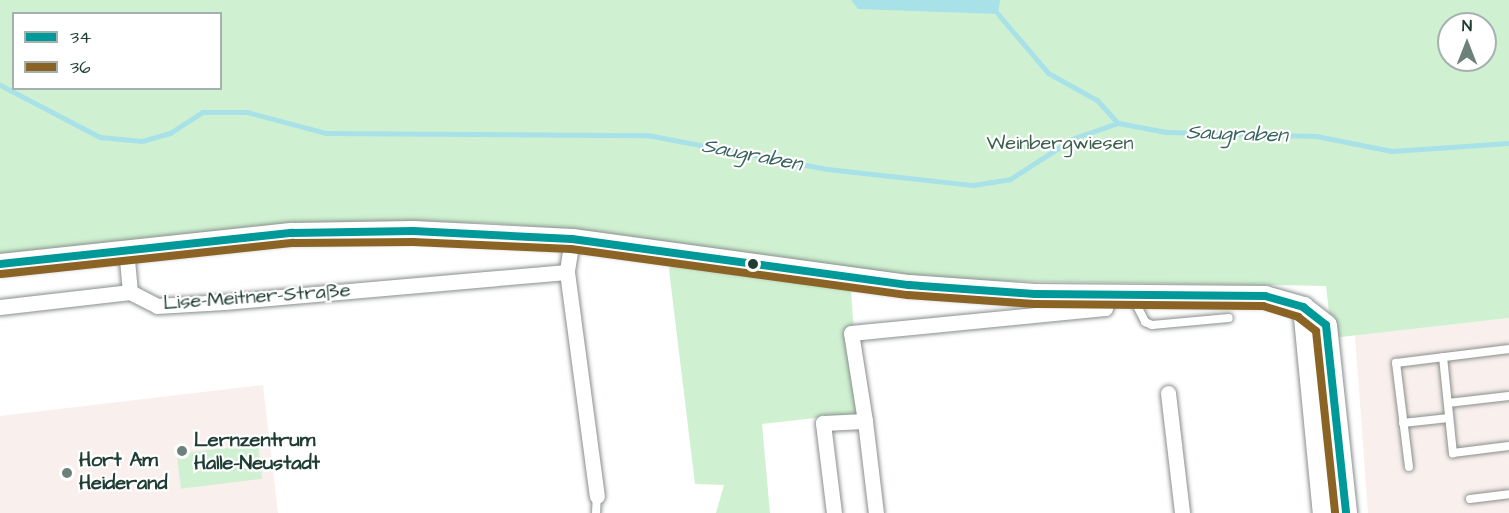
<!DOCTYPE html>
<meta charset="utf-8">
<style>
body{margin:0}
#map{position:relative;width:1509px;height:513px;overflow:hidden;background:#fff;font-family:"Architects Daughter",sans-serif}
div>[style]{position:absolute}
.built>*{inset:0;background:#f9f0ed}
.green>*{inset:0;background:#cff1d1;transform-origin:0 0}
.water>*{inset:0;background:#a8e1e7}
.stream>*{height:5px;margin:-2.5px;padding:0 2.5px;transform-origin:2.5px;border-radius:2.5px;background:#a8e1e7}
.roads{filter:drop-shadow(0 0 2px #898f8d) drop-shadow(0 0 2px #898f8d)}
.lane>*{height:8px;margin:-4px;padding:0 4px;transform-origin:4px;border-radius:4px;background:#fff}
.street>*{height:15px;margin:-7.5px;padding:0 7.5px;transform-origin:7.5px;border-radius:7.5px;background:#fff}
.secondary>*{height:21px;margin:-10.5px;padding:0 10.5px;transform-origin:10.5px;border-radius:10.5px;background:#fff}
.bus-1>*{height:8px;margin:-4px;padding:0 4px;transform-origin:4px;border-radius:4px;background:#099}
.bus-2>*{height:8px;margin:-4px;padding:0 4px;transform-origin:4px;border-radius:4px;background:#8b6425}
.dots>*{width:16px;height:16px;translate:-50% -50%;box-sizing:border-box;border:3px solid #fff;border-radius:50%}
span{translate:-50% -50%;white-space:nowrap;text-align:center;line-height:1.15;-webkit-text-stroke:4.5px #fff;paint-order:stroke}
.park-label{font-size:20px;color:#3a5f4c}
.street-label{font-size:20px;color:#1f3d34}
.poi-label{font-size:20px;color:#1f3d34;font-weight:700}
.left{translate:0 -50%;text-align:left}
.water-label{font-size:21px;color:#38635e;font-style:italic}
.legend{position:absolute;left:12px;top:12px;width:210px;height:78px;box-sizing:border-box;background:#fff;border:2px solid #a5b1ae;margin:0;padding:8px 10px;list-style:none;font-size:18px;color:#1f3d34}
.legend li{display:flex;align-items:center;gap:12px;height:30px}
.legend b{width:30px;border:2px solid #a5b1ae}
.north{position:absolute;left:1437px;top:12px;width:60px;height:60px;box-sizing:border-box;background:#fff;border:2px solid #a5b1ae;border-radius:50%;rotate:0deg;font-size:16px;font-weight:700;line-height:24px;text-align:center;color:#1f3d34}
.north::after{content:'';display:block;margin:auto;width:21px;height:27px;background:#6d817b;clip-path:polygon(50% 0,100% 100%,50% 72%,0 100%)}
</style>
<div id="map">
<div class="built">
<i style="clip-path:polygon(1509px 318px,1509px 513px,1368px 513px,1355px 335px)"></i>
<i style="clip-path:polygon(263px 385px,278px 513px,0 513px,0 416px)"></i>
</div>
<div class="green">
<i style="clip-path:polygon(evenodd,0 0,1509px 0,1509px 318px,1332px 338px,1326px 286px,943px 280px,590px 231px,488px 223px,386px 222px,0 257px,0 0,14px 14px,220px 14px,220px 88px,14px 88px,14px 14px,0 0,1449px 24px,1485px 24px,1485px 60px,1449px 60px,1449px 24px)"></i>
<i style="clip-path:polygon(673px 257px,850px 278px,860px 413px,762px 424px,770px 513px,716px 513px,724px 485px,695px 484px,669px 270px)"></i>
<i style="left:258px;top:444px;width:35px;height:82px;rotate:83deg"></i>
</div>
<div class="water">
<i style="clip-path:polygon(851px 0,1000px 0,998px 14px,858px 9px)"></i>
</div>
<div class="stream">
<i style="left:998px;top:14px;width:77px;rotate:49.7deg"></i>
<i style="left:1048px;top:73px;width:56px;rotate:28.9deg"></i>
<i style="left:1097px;top:100px;width:31px;rotate:48deg"></i>
<i style="left:0;top:85px;width:113px;rotate:27.5deg"></i>
<i style="left:100px;top:137px;width:42px;rotate:5.4deg"></i>
<i style="left:142px;top:141px;width:29px;rotate:-16deg"></i>
<i style="left:170px;top:133px;width:38px;rotate:-33deg"></i>
<i style="left:202px;top:112px;width:45px"></i>
<i style="left:247px;top:112px;width:82px;rotate:14.9deg"></i>
<i style="left:326px;top:133px;width:321px;rotate:0.4deg"></i>
<i style="left:647px;top:135px;width:183px;rotate:10.7deg"></i>
<i style="left:827px;top:169px;width:147px;rotate:6.3deg"></i>
<i style="left:973px;top:185px;width:37px;rotate:-9deg"></i>
<i style="left:1010px;top:179px;width:76px;rotate:-32.6deg"></i>
<i style="left:1074px;top:138px;width:46px;rotate:-18.8deg"></i>
<i style="left:1118px;top:123px;width:49px;rotate:10.6deg"></i>
<i style="left:1166px;top:132px;width:150px;rotate:1.5deg"></i>
<i style="left:1316px;top:136px;width:77px;rotate:11.2deg"></i>
<i style="left:1392px;top:151px;width:117px;rotate:-3.9deg"></i>
</div>
<div class="roads">
<div class="lane">
<i style="left:1133px;top:298px;width:27px;rotate:63deg"></i>
<i style="left:1145px;top:322px;width:8px;rotate:23deg"></i>
<i style="left:1152px;top:325px;width:77px;rotate:-5.2deg"></i>
<i style="left:1443px;top:357px;width:97px;rotate:84.1deg"></i>
<i style="left:1453px;top:453px;width:56px;rotate:-7.1deg"></i>
<i style="left:1448px;top:403px;width:61px;rotate:-6.5deg"></i>
<i style="left:1403px;top:423px;width:46px;rotate:-6.2deg"></i>
<i style="left:1409px;top:467px;width:105px;rotate:-97.1deg"></i>
<i style="left:1396px;top:363px;width:114px;rotate:-7.1deg"></i>
<i style="left:1470px;top:499px;width:39px;rotate:-7deg"></i>
<i style="left:596px;top:513px;width:17px;rotate:-87deg"></i>
</div>
<div class="street">
<i style="left:572px;top:239px;width:33px;rotate:99deg"></i>
<i style="left:567px;top:272px;width:226px;rotate:82.4deg"></i>
<i style="left:126px;top:249px;width:43px;rotate:84.7deg"></i>
<i style="left:0;top:307px;width:131px;rotate:-6.6deg"></i>
<i style="left:130px;top:292px;width:30px;rotate:27deg"></i>
<i style="left:157px;top:306px;width:67px;rotate:-3.4deg"></i>
<i style="left:224px;top:302px;width:344px;rotate:-5deg"></i>
<i style="left:1168px;top:393px;width:121px;rotate:83.3deg"></i>
<i style="left:865px;top:421px;width:89px;rotate:-99deg"></i>
<i style="left:851px;top:333px;width:255px;rotate:-5.6deg"></i>
<i style="left:1105px;top:308px;width:15px;rotate:-94deg"></i>
<i style="left:834px;top:513px;width:91px;rotate:-97deg"></i>
<i style="left:823px;top:423px;width:42px;rotate:-2.7deg"></i>
<i style="left:865px;top:421px;width:93px;rotate:83.2deg"></i>
</div>
<div class="secondary">
<i style="left:0;top:264px;width:294px;rotate:-6.1deg"></i>
<i style="left:292px;top:233px;width:121px;rotate:-0.9deg"></i>
<i style="left:413px;top:231px;width:159px;rotate:2.9deg"></i>
<i style="left:572px;top:239px;width:340px;rotate:7.8deg"></i>
<i style="left:909px;top:285px;width:126px;rotate:4.1deg"></i>
<i style="left:1035px;top:294px;width:230px;rotate:0.5deg"></i>
<i style="left:1265px;top:296px;width:40px;rotate:16deg"></i>
<i style="left:1303px;top:307px;width:29px;rotate:38deg"></i>
<i style="left:1326px;top:325px;width:189px;rotate:83.9deg"></i>
<i style="left:1303px;top:307px;width:207px;rotate:84.5deg"></i>
</div>
</div>
<div class="bus-1">
<i style="left:0;top:264px;width:294px;rotate:-6.1deg"></i>
<i style="left:292px;top:233px;width:121px;rotate:-0.9deg"></i>
<i style="left:413px;top:231px;width:159px;rotate:2.9deg"></i>
<i style="left:572px;top:239px;width:340px;rotate:7.8deg"></i>
<i style="left:909px;top:285px;width:126px;rotate:4.1deg"></i>
<i style="left:1035px;top:294px;width:230px;rotate:0.5deg"></i>
<i style="left:1265px;top:296px;width:40px;rotate:16deg"></i>
<i style="left:1303px;top:307px;width:29px;rotate:38deg"></i>
<i style="left:1326px;top:325px;width:189px;rotate:83.9deg"></i>
</div>
<div class="bus-2">
<i style="left:1px;top:274px;width:294px;rotate:-6.1deg"></i>
<i style="left:293px;top:243px;width:120px;rotate:-0.5deg"></i>
<i style="left:413px;top:242px;width:158px;rotate:2.5deg"></i>
<i style="left:571px;top:249px;width:340px;rotate:7.8deg"></i>
<i style="left:908px;top:295px;width:127px;rotate:4.1deg"></i>
<i style="left:1035px;top:304px;width:228px;rotate:0.5deg"></i>
<i style="left:1263px;top:306px;width:37px;rotate:17deg"></i>
<i style="left:1298px;top:317px;width:23px;rotate:38deg"></i>
<i style="left:1316px;top:331px;width:183px;rotate:84deg"></i>
</div>
<div class="dots">
<i style="left:753px;top:264px;background:#1f3d34"></i>
<i style="left:182px;top:451px;background:#6d817b"></i>
<i style="left:67px;top:473px;background:#6d817b"></i>
</div>
<div class="park-label">
<span style="left:1060px;top:143px">Weinbergwiesen</span>
</div>
<div class="street-label">
<span style="left:257px;top:297px;rotate:-4deg">Lise-Meitner-Straße</span>
</div>
<div class="poi-label">
<span class="left" style="left:194px;top:452px">Lernzentrum<br>Halle-Neustadt</span>
<span class="left" style="left:79px;top:472px">Hort Am<br>Heiderand</span>
</div>
<div class="water-label">
<span style="left:1237px;top:134px;rotate:2deg">Saugraben</span>
<span style="left:752px;top:155px;rotate:11deg">Saugraben</span>
</div>
<ul class="legend">
<li><b style="height:8px;background:#099"></b>34</li>
<li><b style="height:8px;background:#8b6425"></b>36</li>
</ul>
<div class="north">N</div>
</div>
